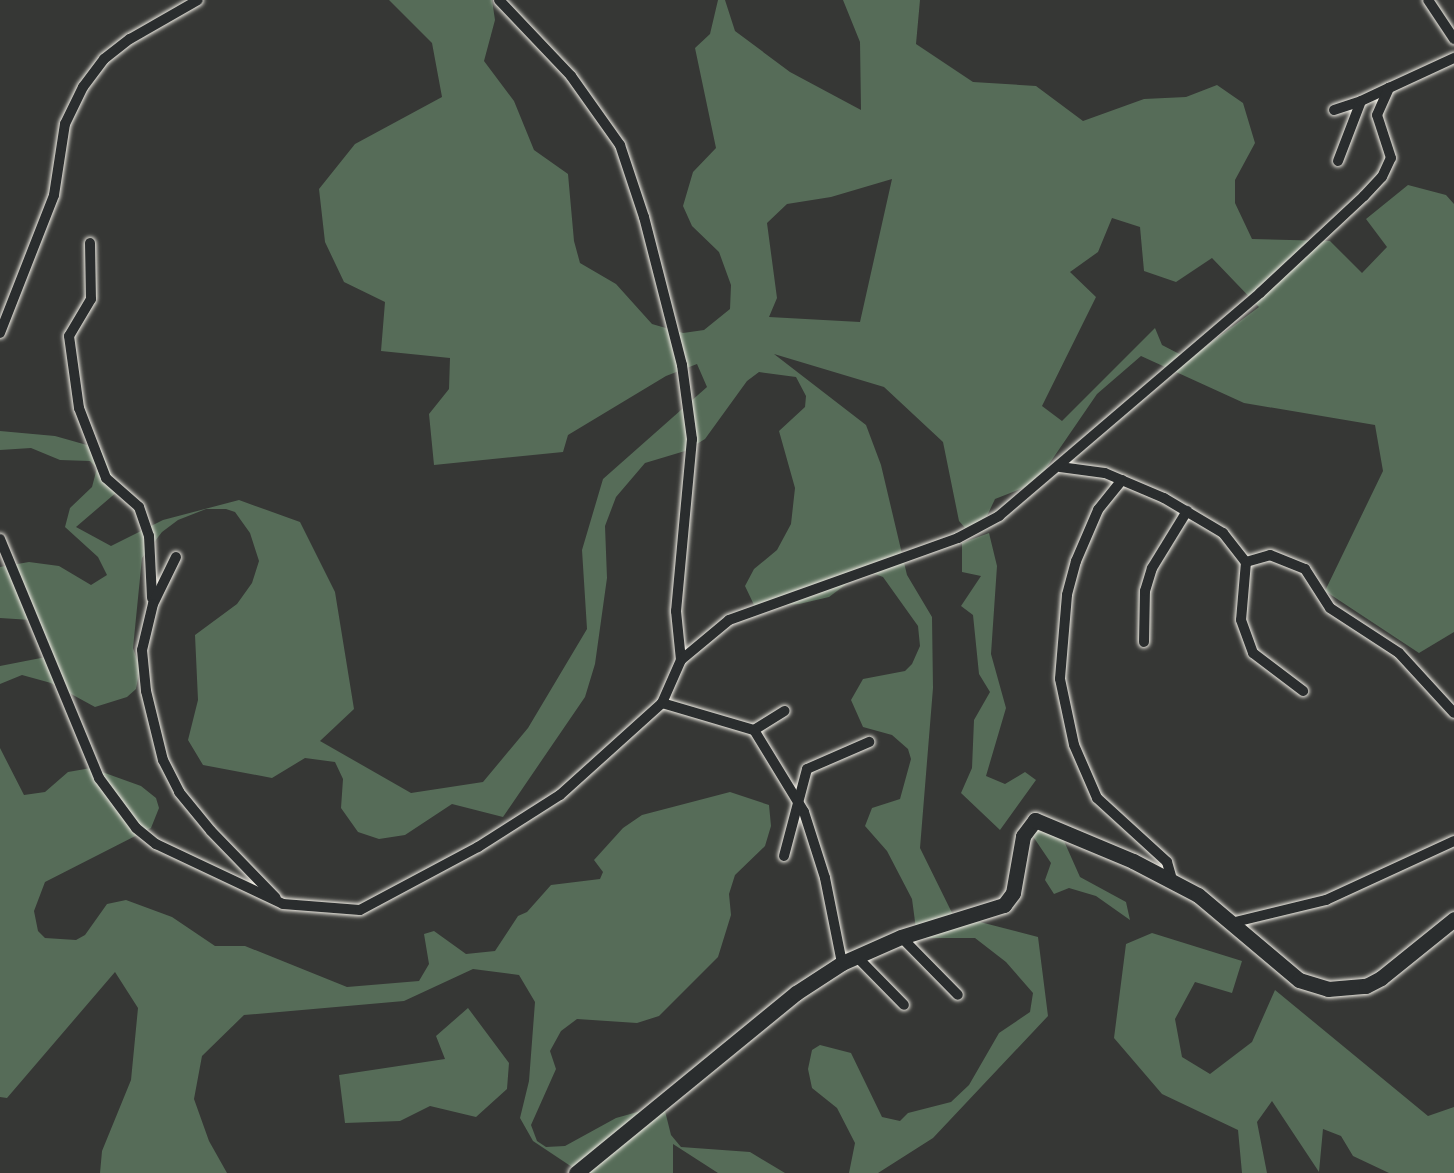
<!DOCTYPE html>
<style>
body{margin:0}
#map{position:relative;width:1454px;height:1173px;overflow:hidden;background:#363735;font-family:Dekko,sans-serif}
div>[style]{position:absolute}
.green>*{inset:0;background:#566c58}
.roads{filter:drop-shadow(0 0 2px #f4f1e8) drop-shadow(0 0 2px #f4f1e8)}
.street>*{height:10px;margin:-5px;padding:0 5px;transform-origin:5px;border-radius:5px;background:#2a2d2e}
.secondary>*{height:15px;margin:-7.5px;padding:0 7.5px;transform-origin:7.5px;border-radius:7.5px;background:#2a2d2e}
span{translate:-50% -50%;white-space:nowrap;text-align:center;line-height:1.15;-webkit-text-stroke:4.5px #2a2d2e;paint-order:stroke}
</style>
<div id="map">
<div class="green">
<i style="clip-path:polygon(evenodd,389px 0,492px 0,495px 20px,484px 61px,514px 101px,534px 150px,568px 174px,574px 241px,580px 263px,616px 284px,652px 324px,683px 333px,704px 330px,730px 309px,731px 285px,719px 252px,692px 226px,683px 206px,693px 172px,716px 148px,695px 48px,710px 34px,718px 0,725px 0,735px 31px,790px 72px,861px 110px,860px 42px,843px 0,920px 0,916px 44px,973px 82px,1036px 86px,1083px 121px,1144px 99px,1186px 97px,1217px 85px,1243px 103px,1255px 143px,1235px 180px,1235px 203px,1252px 239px,1330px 241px,1362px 273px,1387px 247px,1366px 219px,1408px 185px,1446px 195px,1454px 204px,1454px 632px,1419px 653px,1325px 591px,1383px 471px,1375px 425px,1244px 403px,1141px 356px,1097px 394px,1036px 483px,995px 499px,987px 516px,967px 530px,959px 521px,943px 442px,884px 387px,774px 354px,866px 425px,881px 465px,907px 575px,932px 617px,933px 688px,920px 848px,956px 921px,980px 922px,1038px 937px,1048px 1016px,933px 1138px,878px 1173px,849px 1173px,855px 1143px,837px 1108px,812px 1088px,808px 1069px,812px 1050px,820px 1045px,851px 1053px,882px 1117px,900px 1121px,908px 1113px,951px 1102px,969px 1085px,999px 1033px,1030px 1012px,1033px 993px,1006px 962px,975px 938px,922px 938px,916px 929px,912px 899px,887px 851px,865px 826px,872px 808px,900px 799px,911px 759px,908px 749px,892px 735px,863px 727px,851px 700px,863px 679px,905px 671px,912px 664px,920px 646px,918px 626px,883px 577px,865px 570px,829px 597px,799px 604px,755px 607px,745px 586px,754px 569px,777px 550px,791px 524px,795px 488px,779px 431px,805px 407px,806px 396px,796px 377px,759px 372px,747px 381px,705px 439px,685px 451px,645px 463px,616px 497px,605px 526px,607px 578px,595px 664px,585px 697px,503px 817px,452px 804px,405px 835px,379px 839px,358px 832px,341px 808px,343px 779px,335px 762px,305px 758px,272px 778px,203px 765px,188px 740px,198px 700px,195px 635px,237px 604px,252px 583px,259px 561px,250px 533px,235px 512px,226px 509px,206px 509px,178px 520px,162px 532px,142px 558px,133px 648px,140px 668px,136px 689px,127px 697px,95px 707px,51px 683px,22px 675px,0 684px,0 666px,46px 657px,31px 620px,0 618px,0 567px,29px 562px,59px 566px,91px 585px,107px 575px,98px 557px,65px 527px,70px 508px,92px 487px,97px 468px,90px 461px,60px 460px,31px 448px,0 450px,0 431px,55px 436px,101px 449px,118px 491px,76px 527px,111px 546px,163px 520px,239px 500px,300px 522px,335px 592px,354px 709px,320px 741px,411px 793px,483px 782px,528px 728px,587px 629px,582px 550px,603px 479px,707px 387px,697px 364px,666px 376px,568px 435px,563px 452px,434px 465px,429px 414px,449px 389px,450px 358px,381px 351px,385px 302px,344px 282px,325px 242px,319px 189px,355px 144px,442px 97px,432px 43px,389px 0,892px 179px,860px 322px,769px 317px,777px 298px,767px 223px,787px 204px,831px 197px,892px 179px,389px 0,1112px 218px,1140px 227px,1144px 271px,1176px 282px,1212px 258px,1259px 307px,1189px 359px,1162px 345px,1155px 328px,1062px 421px,1042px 406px,1096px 297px,1070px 272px,1098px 252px,1112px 218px)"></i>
<i style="clip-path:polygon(989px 533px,997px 566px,991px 654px,1006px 708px,986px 776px,1005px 784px,1025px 772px,1036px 780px,1000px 830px,961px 793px,972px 768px,974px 720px,990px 692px,979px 674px,973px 615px,961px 606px,981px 576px,962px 572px,962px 543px)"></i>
<i style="clip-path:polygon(0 748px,24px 795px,45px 792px,68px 772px,91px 768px,141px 786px,156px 798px,159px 808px,151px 828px,45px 882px,34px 911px,38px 931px,45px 938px,76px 940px,85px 935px,107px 904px,126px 900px,172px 917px,215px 946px,245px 946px,347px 987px,419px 981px,429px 964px,424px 934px,434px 931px,466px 954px,495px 951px,518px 916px,527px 912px,551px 885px,600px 879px,603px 872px,594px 860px,623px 828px,642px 815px,730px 792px,769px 805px,771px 826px,765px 846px,735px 875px,729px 894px,731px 915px,718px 957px,659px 1016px,637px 1023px,577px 1019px,561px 1031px,550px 1051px,556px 1069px,531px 1125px,537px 1141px,546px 1147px,565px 1146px,616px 1118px,659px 1106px,664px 1107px,671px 1135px,681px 1147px,750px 1152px,785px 1173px,718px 1173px,673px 1144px,673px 1173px,581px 1173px,533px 1141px,520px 1118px,529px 1081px,535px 1002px,519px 975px,473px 969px,404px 1001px,244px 1015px,202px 1056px,194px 1099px,209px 1141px,227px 1173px,100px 1173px,102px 1151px,131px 1080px,138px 1008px,115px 972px,7px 1098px,0 1097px)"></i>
<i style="clip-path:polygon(1038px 823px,1060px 832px,1080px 877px,1126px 902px,1130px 920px,1096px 896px,1069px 888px,1054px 894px,1045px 880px,1051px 863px,1030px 832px)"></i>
<i style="clip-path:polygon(1152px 933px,1242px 961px,1232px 993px,1195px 982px,1175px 1019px,1182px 1057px,1210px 1074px,1252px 1042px,1275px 990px,1428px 1116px,1454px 1107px,1454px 1173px,1389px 1173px,1353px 1156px,1341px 1136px,1323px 1129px,1319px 1172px,1272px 1101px,1257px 1122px,1267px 1173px,1242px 1173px,1238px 1130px,1162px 1094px,1114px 1038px,1126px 944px)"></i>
<i style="clip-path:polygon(468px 1008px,509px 1063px,507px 1089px,476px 1117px,430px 1106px,400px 1121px,345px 1123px,339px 1075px,445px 1059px,436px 1036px)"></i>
</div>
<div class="roads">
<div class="street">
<i style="left:499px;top:0;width:105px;rotate:46.5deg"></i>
<i style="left:571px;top:76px;width:85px;rotate:54.6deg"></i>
<i style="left:620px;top:145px;width:76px;rotate:71.6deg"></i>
<i style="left:644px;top:217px;width:153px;rotate:75.6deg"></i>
<i style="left:682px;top:365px;width:75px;rotate:82.3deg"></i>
<i style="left:692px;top:439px;width:173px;rotate:95.3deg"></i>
<i style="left:676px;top:611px;width:49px;rotate:84.2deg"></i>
<i style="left:1428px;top:0;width:47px;rotate:56.3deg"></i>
<i style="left:1334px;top:110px;width:28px;rotate:-18deg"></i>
<i style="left:1338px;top:161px;width:64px;rotate:-69deg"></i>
<i style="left:1361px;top:101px;width:31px;rotate:-25deg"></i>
<i style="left:90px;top:243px;width:56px;rotate:89deg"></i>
<i style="left:91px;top:299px;width:43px;rotate:120.7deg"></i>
<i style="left:69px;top:336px;width:73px;rotate:82.1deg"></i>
<i style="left:79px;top:408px;width:75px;rotate:68.9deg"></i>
<i style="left:106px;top:478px;width:44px;rotate:41.3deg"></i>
<i style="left:139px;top:507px;width:31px;rotate:71deg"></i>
<i style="left:149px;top:536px;width:62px;rotate:87.2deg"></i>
<i style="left:0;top:333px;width:148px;rotate:-68.6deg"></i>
<i style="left:54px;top:195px;width:72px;rotate:-81.2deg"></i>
<i style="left:65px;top:124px;width:41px;rotate:-64.1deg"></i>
<i style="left:83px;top:87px;width:35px;rotate:-53deg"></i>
<i style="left:104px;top:59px;width:33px;rotate:-38deg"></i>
<i style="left:130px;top:39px;width:78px;rotate:-29.8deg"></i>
<i style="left:1060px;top:467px;width:45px;rotate:7.6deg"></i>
<i style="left:1105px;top:473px;width:64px;rotate:23deg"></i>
<i style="left:1164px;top:498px;width:69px;rotate:30.7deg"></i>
<i style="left:1223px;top:533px;width:37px;rotate:52deg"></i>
<i style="left:1246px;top:562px;width:58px;rotate:94.9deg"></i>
<i style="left:1241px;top:620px;width:35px;rotate:70deg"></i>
<i style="left:1253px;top:653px;width:63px;rotate:37.2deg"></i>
<i style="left:1122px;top:480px;width:38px;rotate:129deg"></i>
<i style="left:1098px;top:510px;width:56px;rotate:113.3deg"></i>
<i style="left:1076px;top:561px;width:35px;rotate:105deg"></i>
<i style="left:1067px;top:595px;width:84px;rotate:94.8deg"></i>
<i style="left:1060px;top:679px;width:67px;rotate:78deg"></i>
<i style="left:1074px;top:745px;width:58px;rotate:66.5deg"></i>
<i style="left:1097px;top:798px;width:95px;rotate:42.4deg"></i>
<i style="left:1167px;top:862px;width:22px;rotate:74deg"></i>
<i style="left:0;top:539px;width:259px;rotate:67.5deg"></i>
<i style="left:99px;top:778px;width:62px;rotate:53.5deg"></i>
<i style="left:136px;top:828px;width:26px;rotate:39deg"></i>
<i style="left:156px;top:844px;width:140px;rotate:25.3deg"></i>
<i style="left:283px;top:904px;width:77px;rotate:4.5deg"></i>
<i style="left:360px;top:910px;width:134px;rotate:-28.1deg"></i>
<i style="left:478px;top:847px;width:97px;rotate:-32.4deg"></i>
<i style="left:560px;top:795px;width:137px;rotate:-42deg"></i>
<i style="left:662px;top:703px;width:47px;rotate:-66.2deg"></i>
<i style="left:681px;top:660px;width:62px;rotate:-39.8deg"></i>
<i style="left:729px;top:620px;width:243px;rotate:-19.7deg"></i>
<i style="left:958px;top:538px;width:47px;rotate:-28.2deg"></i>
<i style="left:999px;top:516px;width:343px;rotate:-40.5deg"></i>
<i style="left:1260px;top:293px;width:142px;rotate:-43deg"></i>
<i style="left:1364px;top:196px;width:26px;rotate:-47deg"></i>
<i style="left:1382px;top:177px;width:21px;rotate:-65deg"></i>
<i style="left:1391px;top:158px;width:45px;rotate:-108deg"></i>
<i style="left:1377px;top:115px;width:30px;rotate:-66deg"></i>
<i style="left:1389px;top:88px;width:72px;rotate:-24.8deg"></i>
<i style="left:176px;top:557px;width:52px;rotate:116.1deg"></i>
<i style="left:153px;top:604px;width:47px;rotate:103.4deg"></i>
<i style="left:142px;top:650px;width:41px;rotate:84.4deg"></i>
<i style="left:146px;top:691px;width:71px;rotate:76.2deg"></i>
<i style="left:163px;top:760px;width:36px;rotate:63deg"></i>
<i style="left:179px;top:792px;width:50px;rotate:50.6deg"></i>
<i style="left:211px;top:831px;width:93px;rotate:45.9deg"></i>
<i style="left:1246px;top:562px;width:25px;rotate:-16deg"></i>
<i style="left:1270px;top:555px;width:38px;rotate:22deg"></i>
<i style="left:1305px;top:569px;width:46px;rotate:57.3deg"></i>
<i style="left:1330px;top:608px;width:82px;rotate:33.1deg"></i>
<i style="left:1399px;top:653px;width:81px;rotate:47.5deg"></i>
<i style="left:1144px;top:642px;width:51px;rotate:-88.9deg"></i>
<i style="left:1145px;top:591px;width:24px;rotate:-73deg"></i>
<i style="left:1152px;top:568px;width:67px;rotate:-58.4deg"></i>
<i style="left:662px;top:703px;width:96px;rotate:16.4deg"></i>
<i style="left:754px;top:730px;width:96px;rotate:58.6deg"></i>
<i style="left:804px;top:812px;width:69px;rotate:72.3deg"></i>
<i style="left:825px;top:878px;width:87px;rotate:78.7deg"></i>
<i style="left:754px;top:730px;width:36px;rotate:-32deg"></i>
<i style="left:784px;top:856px;width:90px;rotate:-75.2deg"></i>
<i style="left:807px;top:769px;width:68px;rotate:-23.5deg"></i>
<i style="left:1235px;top:922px;width:94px;rotate:-13.6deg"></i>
<i style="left:1326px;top:900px;width:141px;rotate:-24.7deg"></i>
<i style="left:901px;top:937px;width:81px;rotate:45.5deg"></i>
<i style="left:857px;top:957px;width:67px;rotate:45.6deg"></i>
</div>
<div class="secondary">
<i style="left:576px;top:1173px;width:284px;rotate:-39.3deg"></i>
<i style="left:796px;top:993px;width:55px;rotate:-33.1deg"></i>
<i style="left:842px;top:963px;width:64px;rotate:-23.8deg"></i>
<i style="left:901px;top:937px;width:108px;rotate:-17.3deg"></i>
<i style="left:1004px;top:905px;width:15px;rotate:-53deg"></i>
<i style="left:1013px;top:893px;width:58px;rotate:-80deg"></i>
<i style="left:1023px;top:836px;width:20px;rotate:-53deg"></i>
<i style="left:1035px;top:820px;width:106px;rotate:22.7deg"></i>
<i style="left:1133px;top:861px;width:73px;rotate:27.6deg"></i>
<i style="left:1198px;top:895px;width:132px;rotate:40.1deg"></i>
<i style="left:1299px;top:980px;width:30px;rotate:17deg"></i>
<i style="left:1328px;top:989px;width:38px;rotate:-5deg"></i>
<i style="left:1366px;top:986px;width:17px;rotate:-28deg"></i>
<i style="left:1381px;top:978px;width:94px;rotate:-38.9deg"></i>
</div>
</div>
</div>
